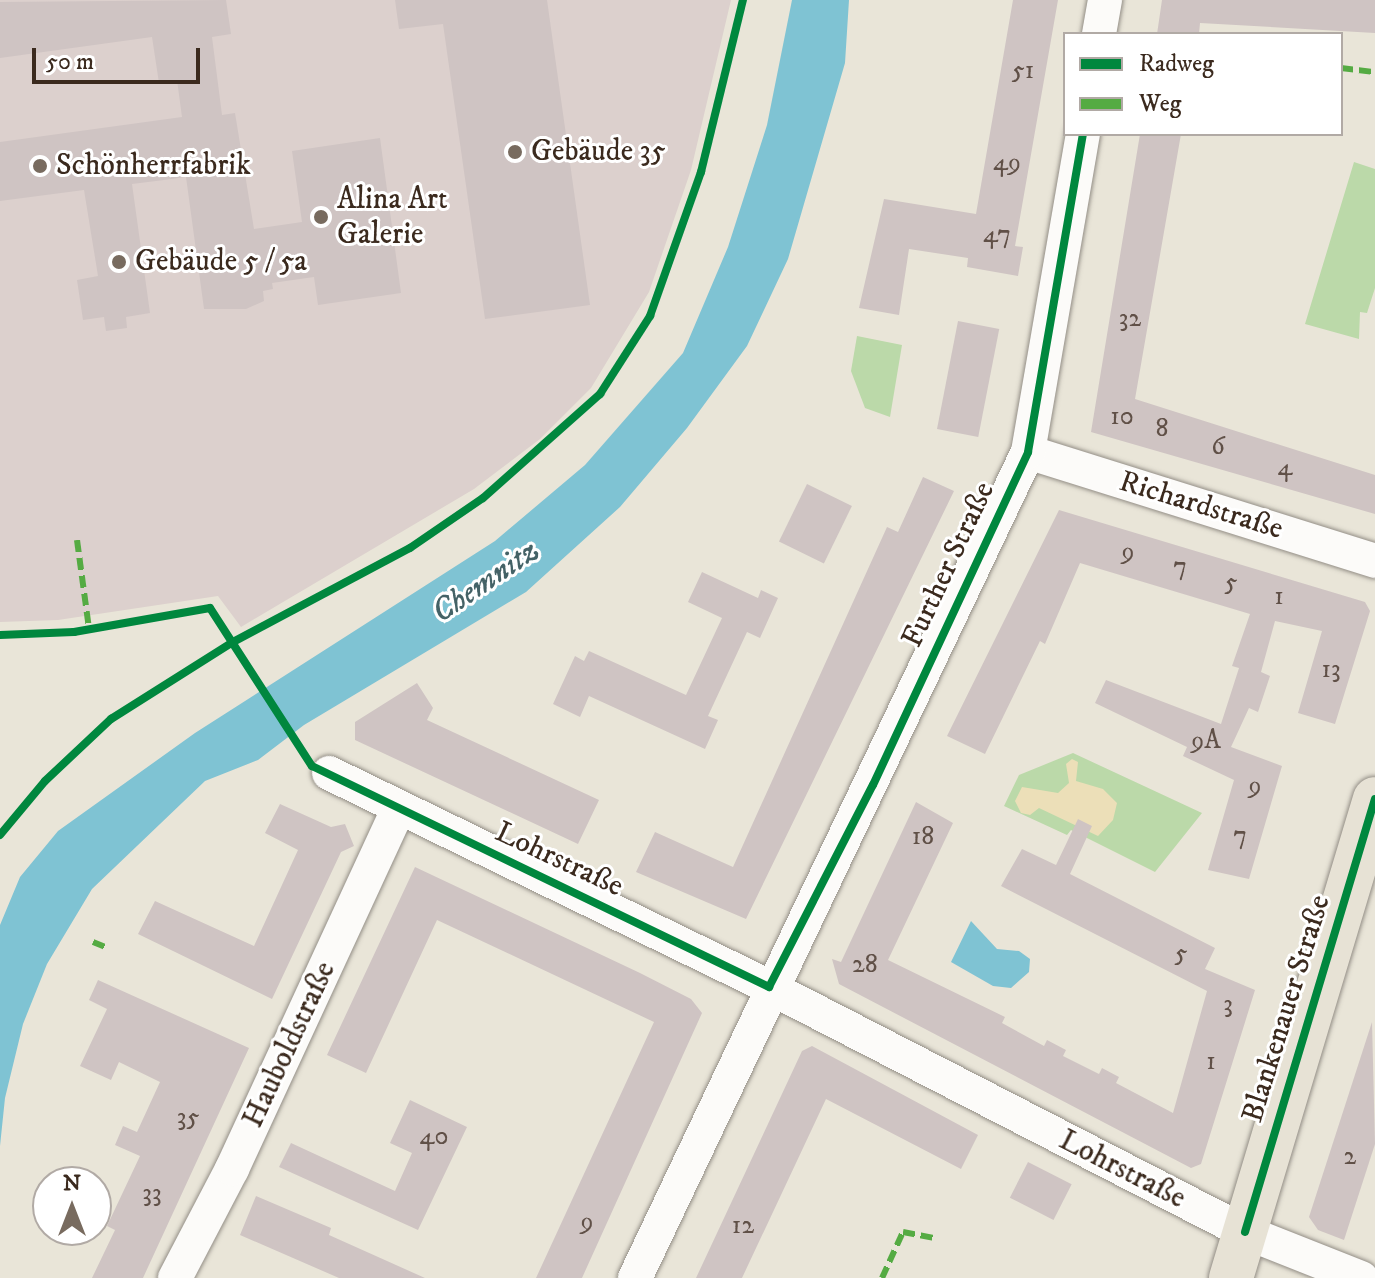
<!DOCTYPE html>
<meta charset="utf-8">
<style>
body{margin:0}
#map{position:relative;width:1375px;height:1278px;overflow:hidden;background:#e9e5d8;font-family:"IM FELL DW Pica",serif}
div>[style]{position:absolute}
.industrial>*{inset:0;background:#dcd0cd}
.green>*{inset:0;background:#bbd9a9}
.sand>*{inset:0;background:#ecdfb8}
.water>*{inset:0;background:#7fc3d3}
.building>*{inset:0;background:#cfc4c3;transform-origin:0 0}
.roads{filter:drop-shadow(0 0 2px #938e86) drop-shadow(0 0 2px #938e86)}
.minor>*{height:34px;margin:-17px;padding:0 17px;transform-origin:17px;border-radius:17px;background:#fcfbf9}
.major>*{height:44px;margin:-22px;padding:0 22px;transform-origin:22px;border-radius:22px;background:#e7e2d5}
.quiet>*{height:6px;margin-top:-3px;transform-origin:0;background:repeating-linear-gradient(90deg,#55ab43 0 12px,transparent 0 18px)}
.cycleway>*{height:8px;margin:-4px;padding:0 4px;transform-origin:4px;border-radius:4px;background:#00873e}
.dots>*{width:22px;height:22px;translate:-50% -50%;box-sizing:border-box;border:4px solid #fff;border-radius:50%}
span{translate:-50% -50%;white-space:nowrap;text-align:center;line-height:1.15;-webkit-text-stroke:6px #fff;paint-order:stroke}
.number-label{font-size:26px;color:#605047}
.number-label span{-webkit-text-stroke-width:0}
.poi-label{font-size:30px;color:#3b2a1e}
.left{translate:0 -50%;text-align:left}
.street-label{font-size:30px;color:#3b2a1e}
.water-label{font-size:32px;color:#446266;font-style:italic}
.legend{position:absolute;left:1063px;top:32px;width:280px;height:104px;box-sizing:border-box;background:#fff;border:2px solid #b1aaa5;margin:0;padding:10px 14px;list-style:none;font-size:24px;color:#3b2a1e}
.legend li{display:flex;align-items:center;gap:16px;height:40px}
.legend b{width:40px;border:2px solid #b1aaa5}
.north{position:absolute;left:32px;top:1166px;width:80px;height:80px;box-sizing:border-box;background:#fff;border:2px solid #b1aaa5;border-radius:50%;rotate:0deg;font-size:22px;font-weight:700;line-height:32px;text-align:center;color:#3b2a1e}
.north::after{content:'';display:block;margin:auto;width:28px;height:36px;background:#786b5f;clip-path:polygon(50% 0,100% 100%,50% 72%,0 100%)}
.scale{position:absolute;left:32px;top:48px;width:168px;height:36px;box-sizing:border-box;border:4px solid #3b2a1e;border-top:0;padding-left:10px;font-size:24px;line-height:28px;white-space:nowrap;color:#3b2a1e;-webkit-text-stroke:6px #fff;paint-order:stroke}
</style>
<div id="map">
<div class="industrial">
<i style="clip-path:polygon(0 0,731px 0,691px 170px,649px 292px,591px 388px,540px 439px,474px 489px,241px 627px,218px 596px,58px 620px,0 622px)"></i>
</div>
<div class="green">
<i style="clip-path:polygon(1354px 162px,1375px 169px,1375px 288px,1367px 313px,1360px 312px,1359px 339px,1305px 324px)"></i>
<i style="clip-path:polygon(857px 336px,902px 345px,890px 417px,865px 408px,851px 371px)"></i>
<i style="clip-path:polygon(1073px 753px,1202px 813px,1155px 872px,1071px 830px,1067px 835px,1004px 806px,1019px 775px)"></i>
</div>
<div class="sand">
<i style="clip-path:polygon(1072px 759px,1078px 762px,1076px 781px,1103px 789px,1117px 803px,1113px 820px,1098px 836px,1039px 808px,1030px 815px,1021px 813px,1015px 801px,1022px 787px,1058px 793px,1069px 783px,1066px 764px)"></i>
</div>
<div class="water">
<i style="clip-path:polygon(792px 0,849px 0,845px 63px,788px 259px,747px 346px,687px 428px,620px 507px,526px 592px,304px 725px,258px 760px,205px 781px,92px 889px,47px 964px,23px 1024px,5px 1098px,0 1146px,0 925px,20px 877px,58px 831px,195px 733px,495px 541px,585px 465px,683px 353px,728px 247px,767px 125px)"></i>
<i style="clip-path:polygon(971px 921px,997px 949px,1019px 951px,1030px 959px,1029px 972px,1011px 988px,993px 986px,951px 962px)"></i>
</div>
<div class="building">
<i style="clip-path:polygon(226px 0,231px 34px,212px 37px,222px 115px,235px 113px,254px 229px,302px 222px,292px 151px,380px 138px,401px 293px,318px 305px,314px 277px,272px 283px,273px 289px,263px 291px,264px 301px,246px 309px,204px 309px,186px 177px,164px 180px,132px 184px,150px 313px,126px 317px,127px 328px,106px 331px,104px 317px,83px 320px,77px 280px,98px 276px,84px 190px,0 201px,0 142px,182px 117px,177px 80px,159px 83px,152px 37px,0 58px,0 2px)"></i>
<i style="clip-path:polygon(395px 0,547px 0,590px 305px,485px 319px,443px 24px,399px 29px)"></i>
<i style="clip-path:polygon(1013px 0,1058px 0,1015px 246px,1023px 247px,1018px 276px,967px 267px,968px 258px,909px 249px,899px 315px,859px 308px,884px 199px,976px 214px)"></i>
<i style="clip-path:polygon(1162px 0,1375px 0,1375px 33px,1200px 23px,1199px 34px,1157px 34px)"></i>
<i style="clip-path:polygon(1140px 134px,1181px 134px,1135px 399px,1375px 475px,1375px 514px,1091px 432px)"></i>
<i style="left:958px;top:321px;width:42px;height:110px;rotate:11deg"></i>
<i style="clip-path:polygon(923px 477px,954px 491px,746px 919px,636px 872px,655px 832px,733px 867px,887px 527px,898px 532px)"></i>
<i style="left:807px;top:484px;width:50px;height:64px;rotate:26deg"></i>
<i style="clip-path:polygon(1059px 510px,1365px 602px,1370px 611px,1335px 724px,1298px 713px,1322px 631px,1275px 621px,1261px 672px,1270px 676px,1258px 712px,1249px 708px,1231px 747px,1282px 766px,1249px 879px,1208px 870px,1234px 780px,1183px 756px,1187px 747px,1095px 703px,1106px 680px,1221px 724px,1239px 668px,1232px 666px,1250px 614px,1080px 563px,1045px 644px,1040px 641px,985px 754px,947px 736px)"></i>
<i style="clip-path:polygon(702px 572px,758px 598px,761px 590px,778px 598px,760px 638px,747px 632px,708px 716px,718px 720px,705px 749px,589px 696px,580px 717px,553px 704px,575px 656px,584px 661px,589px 651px,686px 695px,722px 618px,688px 602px)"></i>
<i style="clip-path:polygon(417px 683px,433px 708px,427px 720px,599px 800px,578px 844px,355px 740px,355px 722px)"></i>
<i style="clip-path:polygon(916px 802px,953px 823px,888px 960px,1005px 1017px,1002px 1023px,1044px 1046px,1047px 1040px,1066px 1050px,1063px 1056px,1099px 1074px,1102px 1068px,1119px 1077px,1116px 1083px,1173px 1113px,1207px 991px,1001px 886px,1022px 849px,1056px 865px,1078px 819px,1092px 826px,1070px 874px,1215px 948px,1205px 969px,1255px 990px,1201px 1164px,1191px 1168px,839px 984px,832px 959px,841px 962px)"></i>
<i style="clip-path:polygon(280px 804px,331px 827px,345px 824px,354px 846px,341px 852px,272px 999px,138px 934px,155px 901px,254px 946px,298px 850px,265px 833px)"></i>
<i style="clip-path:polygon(415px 867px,640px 973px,691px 999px,702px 1013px,582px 1278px,536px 1278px,654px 1022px,437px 920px,366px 1073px,327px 1055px)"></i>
<i style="clip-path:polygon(98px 980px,249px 1048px,143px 1278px,92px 1278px,115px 1230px,107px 1226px,140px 1156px,115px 1145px,123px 1126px,137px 1132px,160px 1082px,119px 1062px,111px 1080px,80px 1066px,107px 1009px,89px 1000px)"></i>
<i style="clip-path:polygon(1372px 1022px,1375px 1144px,1344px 1240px,1318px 1230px,1309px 1217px)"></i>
<i style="clip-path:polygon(812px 1046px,978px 1135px,961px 1169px,826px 1099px,742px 1278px,696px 1278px,802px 1051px)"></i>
<i style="clip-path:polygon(410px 1100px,467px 1127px,418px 1230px,279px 1167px,291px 1143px,395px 1191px,412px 1153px,390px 1143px)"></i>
<i style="left:1028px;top:1162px;width:49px;height:40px;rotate:27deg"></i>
<i style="clip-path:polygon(256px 1196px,331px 1228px,329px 1235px,425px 1278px,339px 1278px,240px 1235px)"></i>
</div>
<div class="roads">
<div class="minor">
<i style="left:1099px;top:34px;width:35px;rotate:-80deg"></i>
<i style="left:1028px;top:452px;width:364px;rotate:17.4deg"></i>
<i style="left:329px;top:773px;width:489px;rotate:25.9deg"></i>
<i style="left:769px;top:987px;width:535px;rotate:27.24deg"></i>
<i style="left:1245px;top:1232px;width:125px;rotate:21.6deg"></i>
<i style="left:175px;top:1278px;width:123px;rotate:-62.4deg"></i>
<i style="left:232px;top:1169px;width:396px;rotate:-65.2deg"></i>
<i style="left:635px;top:1278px;width:915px;rotate:-64.56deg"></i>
<i style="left:1028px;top:452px;width:323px;rotate:-80.2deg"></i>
</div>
<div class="major">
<i style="left:1231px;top:1278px;width:500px;rotate:-73.27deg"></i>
</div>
</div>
<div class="quiet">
<i style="left:1341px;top:68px;width:34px;rotate:7deg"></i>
<i style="left:77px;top:540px;width:90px;rotate:82.3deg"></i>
<i style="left:93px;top:942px;width:16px;rotate:22deg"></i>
<i style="left:882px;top:1278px;width:51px;rotate:-65.5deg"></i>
<i style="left:903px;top:1232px;width:31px;rotate:11deg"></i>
</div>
<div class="cycleway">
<i style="left:0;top:635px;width:74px;rotate:-2.3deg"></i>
<i style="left:74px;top:632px;width:138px;rotate:-10deg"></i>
<i style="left:210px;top:608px;width:188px;rotate:57.2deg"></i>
<i style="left:312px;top:766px;width:508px;rotate:25.81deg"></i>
<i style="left:769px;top:987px;width:227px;rotate:-62.8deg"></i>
<i style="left:873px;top:785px;width:367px;rotate:-65deg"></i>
<i style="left:1028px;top:452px;width:323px;rotate:-80.2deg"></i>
<i style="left:0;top:835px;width:70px;rotate:-50.2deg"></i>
<i style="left:45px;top:781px;width:91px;rotate:-43.2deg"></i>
<i style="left:111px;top:719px;width:144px;rotate:-32.3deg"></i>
<i style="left:233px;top:642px;width:200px;rotate:-28deg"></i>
<i style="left:410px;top:548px;width:88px;rotate:-34.4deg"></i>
<i style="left:483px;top:498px;width:157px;rotate:-41.6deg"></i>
<i style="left:600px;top:394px;width:93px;rotate:-57.3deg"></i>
<i style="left:650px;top:316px;width:153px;rotate:-70.5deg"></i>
<i style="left:701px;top:172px;width:177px;rotate:-76.3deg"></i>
<i style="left:1245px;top:1232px;width:452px;rotate:-73.3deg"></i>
</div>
<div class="dots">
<i style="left:515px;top:152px;background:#786b5f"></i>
<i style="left:40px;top:166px;background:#786b5f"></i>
<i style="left:321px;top:217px;background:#786b5f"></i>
<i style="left:119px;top:262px;background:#786b5f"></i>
</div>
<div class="number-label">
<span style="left:1023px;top:71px">51</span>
<span style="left:1007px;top:163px">49</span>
<span style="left:997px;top:235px">47</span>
<span style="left:1130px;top:319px">32</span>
<span style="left:1122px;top:417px">10</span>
<span style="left:1162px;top:429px">8</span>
<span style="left:1218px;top:447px">6</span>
<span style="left:1285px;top:468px">4</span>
<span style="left:1128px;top:552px">9</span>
<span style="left:1180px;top:567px">7</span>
<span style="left:1231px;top:583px">5</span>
<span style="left:1279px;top:597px">1</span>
<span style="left:1331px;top:670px">13</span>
<span style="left:1206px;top:741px">9A</span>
<span style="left:1255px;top:786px">9</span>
<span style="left:1240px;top:836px">7</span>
<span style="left:923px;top:837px">18</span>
<span style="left:1181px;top:954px">5</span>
<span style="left:865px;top:965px">28</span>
<span style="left:1228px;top:1005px">3</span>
<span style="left:1211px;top:1062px">1</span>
<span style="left:188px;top:1118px">35</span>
<span style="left:434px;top:1137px">40</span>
<span style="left:1350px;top:1157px">2</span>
<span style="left:152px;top:1194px">33</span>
<span style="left:587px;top:1222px">9</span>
<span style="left:743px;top:1226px">12</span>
</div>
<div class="poi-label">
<span class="left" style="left:531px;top:152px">Gebäude 35</span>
<span class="left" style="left:56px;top:166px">Schönherrfabrik</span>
<span class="left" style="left:337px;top:217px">Alina Art<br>Galerie</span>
<span class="left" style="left:135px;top:262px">Gebäude 5 / 5a</span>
</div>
<div class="street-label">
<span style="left:1201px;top:506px;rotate:17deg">Richardstraße</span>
<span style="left:949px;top:565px;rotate:-65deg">Further Straße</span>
<span style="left:559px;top:860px;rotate:25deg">Lohrstraße</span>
<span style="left:1287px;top:1009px;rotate:-73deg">Blankenauer Straße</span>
<span style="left:290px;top:1045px;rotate:-65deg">Hauboldstraße</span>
<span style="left:1122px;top:1170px;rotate:27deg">Lohrstraße</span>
</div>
<div class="water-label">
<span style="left:486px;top:582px;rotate:-34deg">Chemnitz</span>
</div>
<ul class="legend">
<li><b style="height:10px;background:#00873e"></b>Radweg</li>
<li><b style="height:10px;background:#55ab43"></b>Weg</li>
</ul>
<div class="north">N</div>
<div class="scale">50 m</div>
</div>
